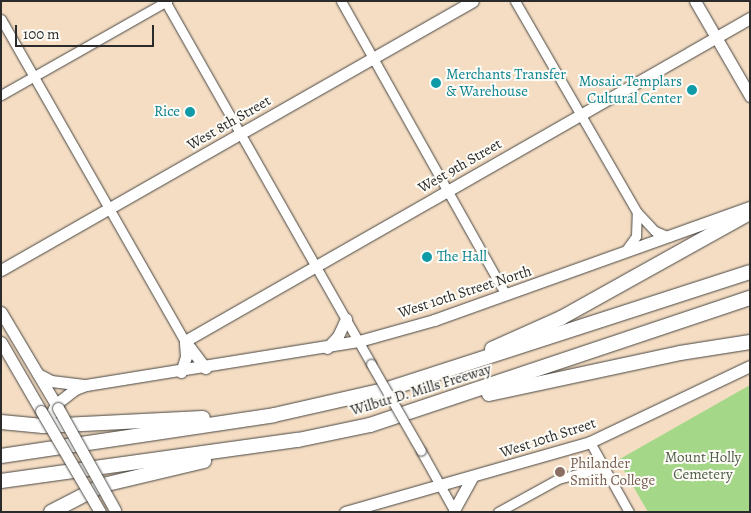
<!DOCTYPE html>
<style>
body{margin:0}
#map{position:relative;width:751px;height:513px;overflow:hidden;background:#f4ddc3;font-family:Alegreya,serif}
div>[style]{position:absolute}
.green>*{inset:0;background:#a4d888}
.roads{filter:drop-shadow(0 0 1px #494642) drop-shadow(0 0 1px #494642)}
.minor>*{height:9px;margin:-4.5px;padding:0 4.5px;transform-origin:4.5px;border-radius:4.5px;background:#fff}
.major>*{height:11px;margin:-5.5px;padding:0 5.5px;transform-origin:5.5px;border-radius:5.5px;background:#fff}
.highway>*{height:14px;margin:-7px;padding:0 7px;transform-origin:7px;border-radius:7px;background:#fff}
.bridges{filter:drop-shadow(0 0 1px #494642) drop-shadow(0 0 1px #494642)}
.minor-bridge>*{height:9px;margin:-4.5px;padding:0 4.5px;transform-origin:4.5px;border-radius:4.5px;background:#fff}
.major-bridge>*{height:11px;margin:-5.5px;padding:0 5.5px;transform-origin:5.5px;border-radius:5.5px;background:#fff}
.dots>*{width:14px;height:14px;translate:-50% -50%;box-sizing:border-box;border:2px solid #fdfcf7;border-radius:50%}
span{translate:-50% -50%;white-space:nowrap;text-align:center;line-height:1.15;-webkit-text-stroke:4px #fdfcf7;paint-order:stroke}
.culture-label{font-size:15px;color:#0d838f}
.left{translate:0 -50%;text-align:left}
.right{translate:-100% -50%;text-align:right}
.street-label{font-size:15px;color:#2b2b2b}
.park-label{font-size:15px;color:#4f5f47}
.education-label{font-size:15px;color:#785e54}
.frame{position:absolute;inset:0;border:2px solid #2b2b2b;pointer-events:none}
.scale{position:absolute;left:15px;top:25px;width:139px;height:22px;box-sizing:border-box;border:2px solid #2b2b2b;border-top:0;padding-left:6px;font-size:15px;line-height:18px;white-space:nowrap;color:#2b2b2b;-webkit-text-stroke:4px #fdfcf7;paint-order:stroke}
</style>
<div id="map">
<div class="green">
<i style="clip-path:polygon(750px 385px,750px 512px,648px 512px,618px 460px)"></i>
</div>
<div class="roads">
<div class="minor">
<i style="left:165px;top:1px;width:417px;rotate:60.4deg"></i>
<i style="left:341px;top:1px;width:337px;rotate:60.7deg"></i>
<i style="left:515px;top:1px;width:244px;rotate:60deg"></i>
<i style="left:637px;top:212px;width:26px;rotate:47deg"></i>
<i style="left:655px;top:231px;width:15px;rotate:23deg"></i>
<i style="left:1px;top:19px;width:371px;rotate:60.3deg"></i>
<i style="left:1px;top:95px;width:191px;rotate:-29.5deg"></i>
<i style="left:626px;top:250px;width:17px;rotate:-54deg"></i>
<i style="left:636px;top:236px;width:24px;rotate:-88deg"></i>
<i style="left:590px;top:442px;width:80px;rotate:60.9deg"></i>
<i style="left:421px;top:451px;width:70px;rotate:60.9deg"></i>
<i style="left:498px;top:512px;width:68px;rotate:-28.8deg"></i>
<i style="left:558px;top:479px;width:48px;rotate:-14.6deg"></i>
</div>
<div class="major">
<i style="left:695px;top:1px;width:110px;rotate:59.9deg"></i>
<i style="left:1px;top:270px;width:543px;rotate:-29.68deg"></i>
<i style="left:1px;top:312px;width:112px;rotate:59.3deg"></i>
<i style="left:185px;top:341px;width:651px;rotate:-29.76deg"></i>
<i style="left:185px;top:341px;width:34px;rotate:53deg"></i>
<i style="left:1px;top:342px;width:80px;rotate:59.9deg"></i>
<i style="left:327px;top:348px;width:16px;rotate:-47deg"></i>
<i style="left:338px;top:336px;width:19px;rotate:-65deg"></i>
<i style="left:181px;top:372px;width:16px;rotate:-72deg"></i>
<i style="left:186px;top:357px;width:15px;rotate:-94deg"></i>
<i style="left:38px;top:374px;width:15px;rotate:28deg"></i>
<i style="left:51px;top:381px;width:33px;rotate:7deg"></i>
<i style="left:47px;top:422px;width:20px;rotate:-63deg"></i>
<i style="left:56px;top:404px;width:24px;rotate:-38deg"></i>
<i style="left:75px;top:389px;width:12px;rotate:-20deg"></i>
<i style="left:86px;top:385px;width:277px;rotate:-9.2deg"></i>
<i style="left:359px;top:341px;width:78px;rotate:-15.6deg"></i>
<i style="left:434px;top:320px;width:336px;rotate:-19.7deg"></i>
<i style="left:454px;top:510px;width:38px;rotate:-61deg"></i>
<i style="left:345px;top:512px;width:255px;rotate:-15.9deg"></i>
<i style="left:590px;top:442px;width:177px;rotate:-25.4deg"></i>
</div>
<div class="highway">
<i style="left:492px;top:349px;width:76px;rotate:-24.2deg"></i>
<i style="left:561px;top:318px;width:216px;rotate:-29.1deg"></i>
<i style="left:489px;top:394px;width:195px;rotate:-12.1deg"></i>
<i style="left:680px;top:353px;width:71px;rotate:-8.9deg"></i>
<i style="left:1px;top:422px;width:42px;rotate:5.4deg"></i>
<i style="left:43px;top:426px;width:160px;rotate:-2.9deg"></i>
<i style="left:1px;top:456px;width:276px;rotate:-8.5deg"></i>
<i style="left:274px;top:415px;width:117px;rotate:-12.8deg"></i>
<i style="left:388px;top:389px;width:380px;rotate:-17.9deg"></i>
<i style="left:1px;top:481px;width:300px;rotate:-7.9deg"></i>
<i style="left:298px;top:440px;width:74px;rotate:-11.8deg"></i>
<i style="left:370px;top:425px;width:401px;rotate:-18.5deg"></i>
<i style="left:51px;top:512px;width:59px;rotate:-27.4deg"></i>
<i style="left:103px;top:485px;width:104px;rotate:-13.4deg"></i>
</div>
</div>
<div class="bridges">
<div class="minor-bridge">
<i style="left:371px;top:364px;width:100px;rotate:60.1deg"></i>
</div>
<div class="major-bridge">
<i style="left:58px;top:408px;width:117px;rotate:60.8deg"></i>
<i style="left:41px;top:411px;width:117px;rotate:59.7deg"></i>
</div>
</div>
<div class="dots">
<i style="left:436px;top:83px;background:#0f9aa8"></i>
<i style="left:692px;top:90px;background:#0f9aa8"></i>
<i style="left:190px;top:112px;background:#0f9aa8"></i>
<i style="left:427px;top:257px;background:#0f9aa8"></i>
<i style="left:560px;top:472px;background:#8d6e63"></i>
</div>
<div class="culture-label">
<span class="left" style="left:446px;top:83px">Merchants Transfer<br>&amp; Warehouse</span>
<span class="right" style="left:682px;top:90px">Mosaic Templars<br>Cultural Center</span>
<span class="right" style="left:180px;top:112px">Rice</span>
<span class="left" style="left:437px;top:257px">The Hall</span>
</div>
<div class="street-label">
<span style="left:229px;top:123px;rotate:-30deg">West 8th Street</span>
<span style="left:460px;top:166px;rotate:-30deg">West 9th Street</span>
<span style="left:465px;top:292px;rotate:-18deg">West 10th Street North</span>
<span style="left:421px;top:390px;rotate:-17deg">Wilbur D. Mills Freeway</span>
<span style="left:548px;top:438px;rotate:-18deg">West 10th Street</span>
</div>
<div class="park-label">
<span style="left:703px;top:466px">Mount Holly<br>Cemetery</span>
</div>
<div class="education-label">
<span class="left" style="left:570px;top:472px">Philander<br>Smith College</span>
</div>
<div class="frame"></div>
<div class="scale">100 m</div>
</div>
